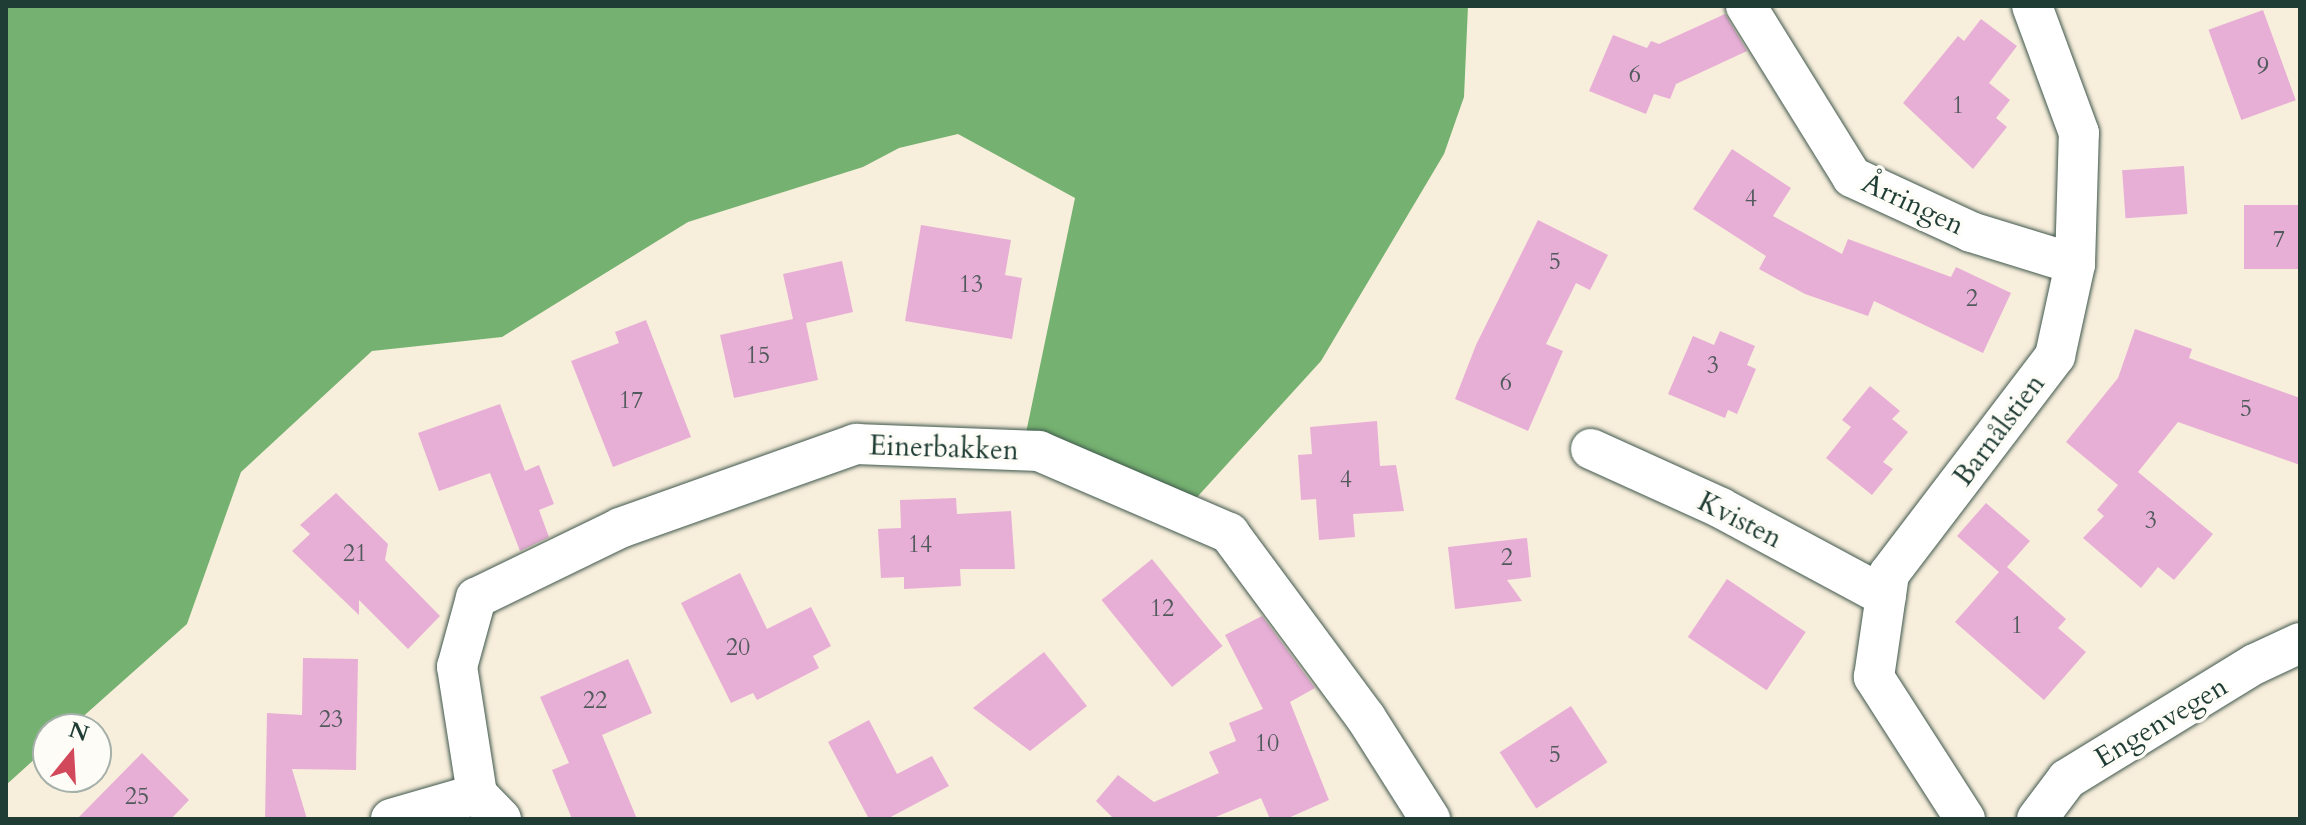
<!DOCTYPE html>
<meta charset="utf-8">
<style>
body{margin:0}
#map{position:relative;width:2306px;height:825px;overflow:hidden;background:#f8eedc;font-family:Cardo,serif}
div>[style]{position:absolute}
.forest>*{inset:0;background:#75b170}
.building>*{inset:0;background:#e8afd6;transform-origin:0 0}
.roads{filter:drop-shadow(0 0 2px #40584d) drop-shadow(0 0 2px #40584d)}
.street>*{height:40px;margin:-20px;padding:0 20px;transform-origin:20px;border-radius:20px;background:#fff}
span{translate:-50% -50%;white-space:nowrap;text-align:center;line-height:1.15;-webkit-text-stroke:7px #fdfcf7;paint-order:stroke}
.number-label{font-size:24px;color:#515a5c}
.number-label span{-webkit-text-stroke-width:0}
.street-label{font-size:28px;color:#1f3d34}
.frame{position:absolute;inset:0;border:8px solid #1f3d34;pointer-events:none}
.north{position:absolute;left:32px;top:713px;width:80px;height:80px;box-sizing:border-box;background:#fdfcf7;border:2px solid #a4b0a9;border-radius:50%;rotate:18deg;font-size:22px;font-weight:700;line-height:32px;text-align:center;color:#1f3d34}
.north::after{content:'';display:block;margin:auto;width:28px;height:36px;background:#d1495b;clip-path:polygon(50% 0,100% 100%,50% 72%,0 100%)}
</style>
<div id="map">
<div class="forest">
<i style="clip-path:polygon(6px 6px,1468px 6px,1464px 97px,1444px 154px,1321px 361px,1179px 517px,1022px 452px,1075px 198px,958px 134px,899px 148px,863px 167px,688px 222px,502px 337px,372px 351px,241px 472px,187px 624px,69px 729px,48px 729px,48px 747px,6px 785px)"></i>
</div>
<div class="building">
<i style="left:2263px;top:10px;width:96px;height:58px;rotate:70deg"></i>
<i style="clip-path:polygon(1725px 14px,1747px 51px,1676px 84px,1670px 99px,1654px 94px,1646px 114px,1589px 91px,1613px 35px,1647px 48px,1651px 41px,1659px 44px)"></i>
<i style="clip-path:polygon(1981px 19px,2017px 46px,1989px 83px,2010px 100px,1996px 118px,2007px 127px,1973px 169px,1903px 103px,1958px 36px,1964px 41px)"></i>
<i style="clip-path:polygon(1732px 149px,1791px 188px,1773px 216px,1842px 254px,1848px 239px,1951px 277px,1956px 267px,2011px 293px,1983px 353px,1874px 301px,1868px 316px,1805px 294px,1759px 269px,1766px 256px,1693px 209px)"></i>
<i style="left:2184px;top:166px;width:48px;height:62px;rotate:86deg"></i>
<i style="left:2300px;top:205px;width:64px;height:56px;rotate:90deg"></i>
<i style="clip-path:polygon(1538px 220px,1608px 255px,1590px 290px,1576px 283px,1546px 344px,1563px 351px,1528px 431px,1455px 399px,1476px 345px)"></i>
<i style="clip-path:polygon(921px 225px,1011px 240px,1005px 275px,1022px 278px,1012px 339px,905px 321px)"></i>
<i style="clip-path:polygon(842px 261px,853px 312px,806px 323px,818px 380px,734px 398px,720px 335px,793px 319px,783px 274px)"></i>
<i style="clip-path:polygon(646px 320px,691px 437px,613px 467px,571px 361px,619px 343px,615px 332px)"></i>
<i style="clip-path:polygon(2135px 329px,2192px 349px,2189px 358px,2300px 398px,2300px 465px,2178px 422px,2138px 472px,2213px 534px,2174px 580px,2158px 567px,2141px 588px,2083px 538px,2104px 516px,2097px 510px,2118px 485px,2066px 442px,2118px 378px)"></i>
<i style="clip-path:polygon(1720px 331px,1755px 346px,1747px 365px,1756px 369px,1737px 414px,1728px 410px,1725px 418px,1668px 394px,1693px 336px,1714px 345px)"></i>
<i style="clip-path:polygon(1870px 386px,1900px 411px,1892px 419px,1908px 432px,1883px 462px,1893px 469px,1872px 495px,1826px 458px,1851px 427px,1842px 420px)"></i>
<i style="clip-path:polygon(500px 404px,525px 471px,539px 465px,554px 504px,539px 510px,549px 537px,520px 551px,490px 473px,439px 491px,418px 433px)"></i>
<i style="clip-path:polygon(1377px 421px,1380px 466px,1396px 465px,1404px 511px,1353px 514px,1355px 537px,1319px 540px,1316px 499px,1301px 500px,1298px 455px,1312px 454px,1310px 427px)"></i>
<i style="clip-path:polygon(336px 493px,388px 544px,385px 560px,440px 616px,408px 649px,359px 600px,359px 615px,292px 551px,310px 534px,300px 525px)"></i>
<i style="clip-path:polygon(956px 498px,957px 514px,1011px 511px,1015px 569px,960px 569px,961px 586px,904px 589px,904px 577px,881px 578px,878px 529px,901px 528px,900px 500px)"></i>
<i style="clip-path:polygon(1986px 503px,2030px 541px,2007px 567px,2066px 619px,2058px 628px,2086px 652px,2044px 700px,1955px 622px,1999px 572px,1957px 536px)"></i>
<i style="clip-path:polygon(1527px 538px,1531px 577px,1507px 580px,1522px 601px,1455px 609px,1448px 547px)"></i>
<i style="left:1152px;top:559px;width:112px;height:65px;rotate:51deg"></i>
<i style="clip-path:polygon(740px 573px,767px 629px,811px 607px,831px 646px,813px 656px,819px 668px,757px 700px,753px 693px,731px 703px,681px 603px)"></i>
<i style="left:1727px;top:579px;width:95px;height:70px;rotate:34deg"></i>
<i style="clip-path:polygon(1262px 616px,1315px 688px,1290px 702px,1329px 800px,1286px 819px,1270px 819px,1261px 798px,1211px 819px,1114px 819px,1096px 801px,1118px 775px,1154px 802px,1219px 773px,1209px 752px,1236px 741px,1229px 723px,1263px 709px,1225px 635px)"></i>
<i style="clip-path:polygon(1044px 652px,1087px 706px,1030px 751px,973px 708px)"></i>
<i style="clip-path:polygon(303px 658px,358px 659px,356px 770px,292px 769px,307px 819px,265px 819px,267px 713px,302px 715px)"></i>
<i style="clip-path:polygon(628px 659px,652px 713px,602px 735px,637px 819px,572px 819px,552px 770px,569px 763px,540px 697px)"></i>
<i style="left:1571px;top:706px;width:67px;height:85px;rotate:57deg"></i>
<i style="clip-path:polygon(869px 720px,897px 774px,932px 756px,949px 786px,887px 819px,869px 819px,828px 742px)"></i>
<i style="clip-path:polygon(142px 753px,189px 800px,171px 819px,77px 819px)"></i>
</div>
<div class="roads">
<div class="street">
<i style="left:1746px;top:6px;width:201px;rotate:58.2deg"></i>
<i style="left:1852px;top:177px;width:131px;rotate:24.8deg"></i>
<i style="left:1971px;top:232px;width:109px;rotate:17.1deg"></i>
<i style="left:1591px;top:449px;width:143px;rotate:24.4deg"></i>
<i style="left:1721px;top:508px;width:187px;rotate:28.3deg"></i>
<i style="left:391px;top:819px;width:90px;rotate:-16.2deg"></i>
<i style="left:501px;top:819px;width:35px;rotate:-134deg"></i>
<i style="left:477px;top:794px;width:129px;rotate:-98.9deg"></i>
<i style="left:457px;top:667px;width:72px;rotate:-74.6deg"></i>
<i style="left:476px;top:598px;width:160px;rotate:-25.9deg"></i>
<i style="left:620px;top:528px;width:251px;rotate:-19.6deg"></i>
<i style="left:856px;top:444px;width:183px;rotate:2.2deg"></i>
<i style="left:1039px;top:451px;width:207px;rotate:23.3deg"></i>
<i style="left:1229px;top:533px;width:230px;rotate:53.5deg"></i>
<i style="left:1366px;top:718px;width:120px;rotate:57.6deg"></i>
<i style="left:1965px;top:819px;width:169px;rotate:-122.7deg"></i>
<i style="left:1874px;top:677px;width:104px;rotate:-81.7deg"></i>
<i style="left:1889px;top:574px;width:274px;rotate:-52.7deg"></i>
<i style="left:2055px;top:356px;width:94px;rotate:-77.7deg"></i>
<i style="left:2075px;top:264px;width:131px;rotate:-88.3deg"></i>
<i style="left:2079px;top:133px;width:135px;rotate:-110.3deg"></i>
<i style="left:2037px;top:819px;width:50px;rotate:-53.1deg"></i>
<i style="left:2067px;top:779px;width:220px;rotate:-31.5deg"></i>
<i style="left:2255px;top:664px;width:50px;rotate:-25deg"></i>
</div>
</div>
<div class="number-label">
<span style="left:2263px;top:67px">9</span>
<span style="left:1635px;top:75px">6</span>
<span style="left:1958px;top:106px">1</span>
<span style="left:1751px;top:199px">4</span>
<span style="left:2279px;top:240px">7</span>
<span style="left:1555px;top:262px">5</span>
<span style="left:971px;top:285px">13</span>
<span style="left:1972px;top:299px">2</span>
<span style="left:758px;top:356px">15</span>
<span style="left:1713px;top:366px">3</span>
<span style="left:1506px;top:383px">6</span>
<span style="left:631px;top:401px">17</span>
<span style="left:2246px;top:409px">5</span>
<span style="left:1346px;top:480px">4</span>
<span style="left:2151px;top:521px">3</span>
<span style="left:920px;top:545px">14</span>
<span style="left:355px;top:554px">21</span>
<span style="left:1507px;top:558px">2</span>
<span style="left:1162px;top:609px">12</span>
<span style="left:2017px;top:626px">1</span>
<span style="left:738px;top:648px">20</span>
<span style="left:595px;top:701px">22</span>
<span style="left:331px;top:720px">23</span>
<span style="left:1267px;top:744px">10</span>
<span style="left:1555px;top:755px">5</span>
<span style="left:137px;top:797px">25</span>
</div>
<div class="street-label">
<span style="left:1913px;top:204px;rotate:25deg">Årringen</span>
<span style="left:1999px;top:430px;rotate:-53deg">Barnålstien</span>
<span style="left:944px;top:448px;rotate:2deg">Einerbakken</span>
<span style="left:1740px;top:520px;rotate:27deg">Kvisten</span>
<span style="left:2161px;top:722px;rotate:-31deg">Engenvegen</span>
</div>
<div class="frame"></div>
<div class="north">N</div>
</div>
